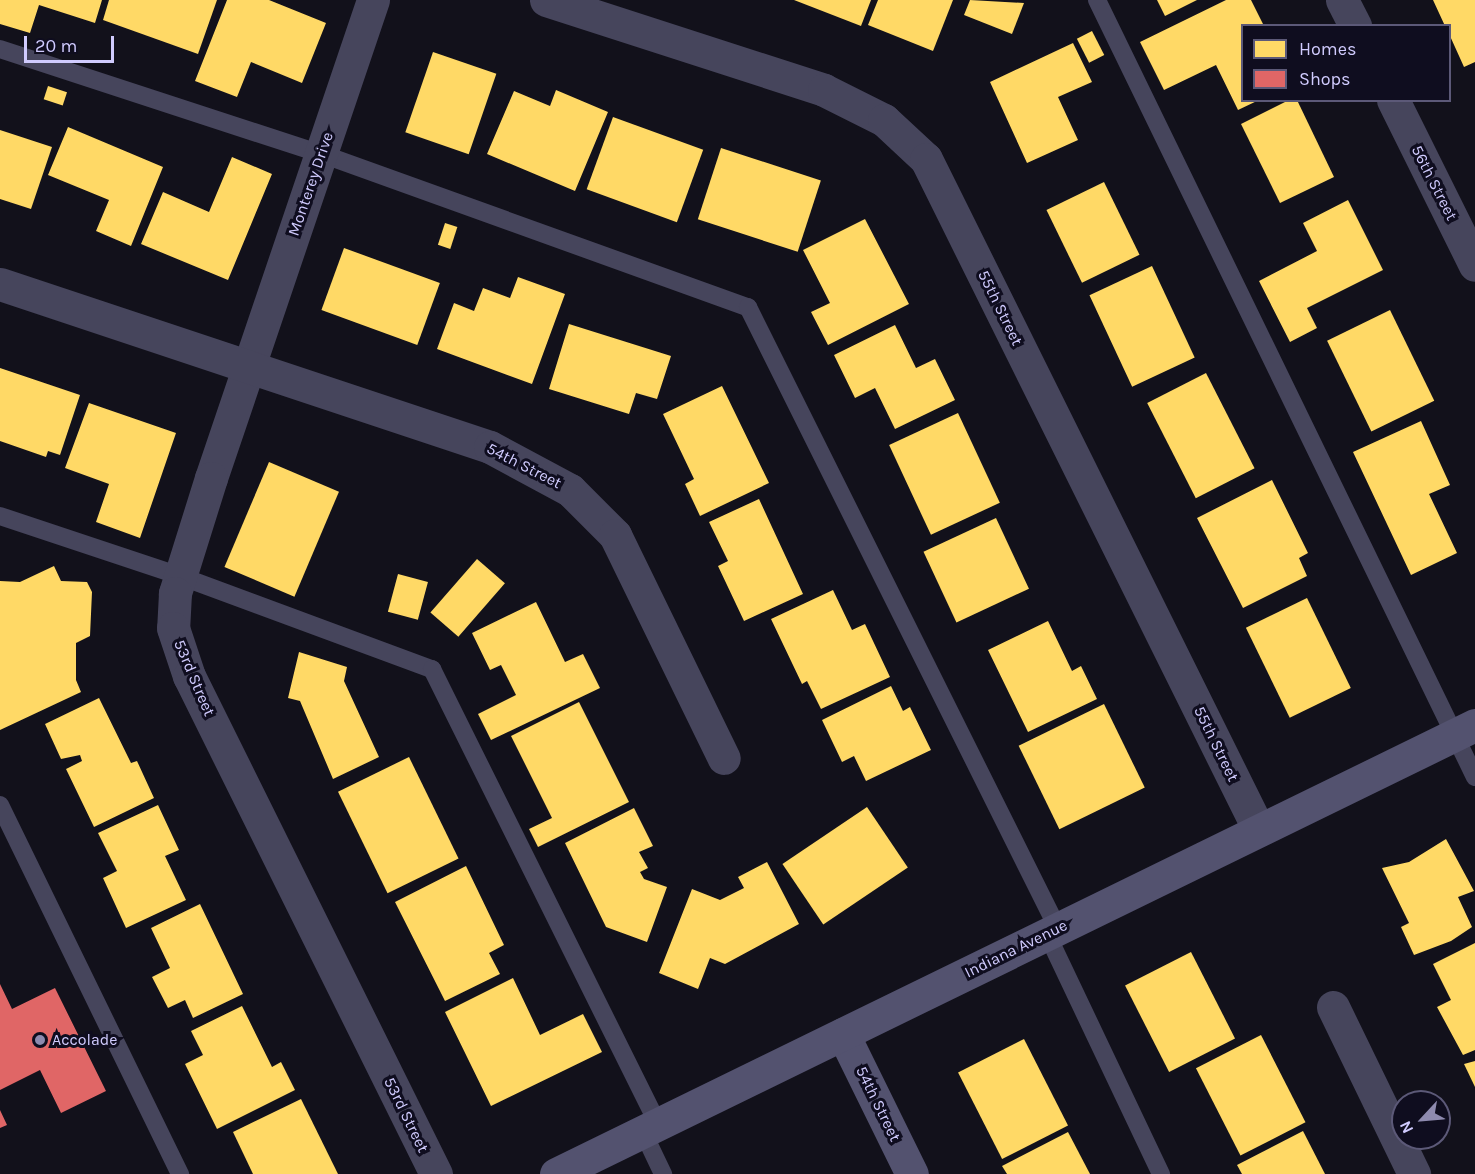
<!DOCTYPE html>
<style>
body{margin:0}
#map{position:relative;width:1475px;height:1174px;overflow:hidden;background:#12111b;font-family:Karla,sans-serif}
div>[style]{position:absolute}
.homes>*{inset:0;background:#ffd966;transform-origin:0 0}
.shops>*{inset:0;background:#e06666}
.lane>*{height:18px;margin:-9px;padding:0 9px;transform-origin:9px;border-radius:9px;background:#46455c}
.street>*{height:33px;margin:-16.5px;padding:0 16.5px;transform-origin:16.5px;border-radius:16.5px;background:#46455c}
.secondary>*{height:33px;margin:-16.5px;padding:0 16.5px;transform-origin:16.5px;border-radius:16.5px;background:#53526f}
.dots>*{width:16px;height:16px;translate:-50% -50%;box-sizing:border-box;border:3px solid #0f0d1f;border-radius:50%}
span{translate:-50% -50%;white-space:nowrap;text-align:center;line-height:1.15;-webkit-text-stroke:6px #0f0d1f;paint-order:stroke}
.street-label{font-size:16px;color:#d0cbfe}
.poi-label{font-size:16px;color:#d0cbfe}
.left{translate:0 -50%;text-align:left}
.legend{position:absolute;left:1241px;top:24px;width:210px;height:78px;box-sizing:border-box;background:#0f0d1f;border:2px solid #5c5978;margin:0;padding:8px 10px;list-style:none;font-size:18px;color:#d0cbfe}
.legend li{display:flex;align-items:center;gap:12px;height:30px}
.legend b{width:30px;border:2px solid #5c5978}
.north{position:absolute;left:1391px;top:1090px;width:60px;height:60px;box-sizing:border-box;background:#0f0d1f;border:2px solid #5c5978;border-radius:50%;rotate:244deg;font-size:16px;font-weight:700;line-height:24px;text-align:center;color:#d0cbfe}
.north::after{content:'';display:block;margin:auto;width:21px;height:27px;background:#8e8aaf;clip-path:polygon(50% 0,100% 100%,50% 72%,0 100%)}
.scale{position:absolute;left:24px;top:36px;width:90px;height:27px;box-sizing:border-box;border:3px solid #d0cbfe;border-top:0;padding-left:8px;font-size:18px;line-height:21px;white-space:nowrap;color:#d0cbfe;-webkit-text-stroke:4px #0f0d1f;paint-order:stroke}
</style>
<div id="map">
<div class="homes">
<i style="clip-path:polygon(0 0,102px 0,95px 23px,39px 5px,30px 33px,0 24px)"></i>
<i style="clip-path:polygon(109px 0,217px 0,198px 54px,103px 20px)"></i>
<i style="clip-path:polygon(227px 0,269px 0,326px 23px,302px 83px,251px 62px,237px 97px,195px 81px)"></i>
<i style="clip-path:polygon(794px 0,871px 0,861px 26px)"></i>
<i style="clip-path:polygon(878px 0,953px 0,933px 51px,868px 25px)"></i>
<i style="clip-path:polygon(970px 0,1024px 3px,1012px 34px,964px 15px)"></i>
<i style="clip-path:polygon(1157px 0,1197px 0,1165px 16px)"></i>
<i style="clip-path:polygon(1226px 0,1251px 0,1264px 26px,1242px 26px,1242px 100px,1259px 100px,1238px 110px,1216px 65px,1164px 90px,1140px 42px)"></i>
<i style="clip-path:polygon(1433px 0,1475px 0,1475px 62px,1464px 67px,1450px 36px,1450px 26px,1445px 26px)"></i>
<i style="left:1092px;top:31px;width:27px;height:17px;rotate:63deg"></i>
<i style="clip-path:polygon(1073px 43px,1092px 82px,1058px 97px,1078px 140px,1027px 163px,990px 82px)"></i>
<i style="left:433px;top:52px;width:67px;height:85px;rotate:19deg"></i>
<i style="left:48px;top:86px;width:20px;height:14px;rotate:18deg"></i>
<i style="clip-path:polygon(556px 90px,608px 112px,575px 191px,487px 154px,514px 91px,550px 106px)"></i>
<i style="clip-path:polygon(1289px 100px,1297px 100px,1334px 177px,1280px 203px,1241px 124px)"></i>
<i style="left:613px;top:117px;width:96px;height:77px;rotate:20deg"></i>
<i style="clip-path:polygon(68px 127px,163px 167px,131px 246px,96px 231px,109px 200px,48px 175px)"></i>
<i style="clip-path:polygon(0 130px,52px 147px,31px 209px,0 199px)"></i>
<i style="left:721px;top:148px;width:105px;height:75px;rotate:18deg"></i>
<i style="clip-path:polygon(232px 157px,272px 174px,228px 280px,141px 244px,163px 192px,209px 212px)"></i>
<i style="left:1104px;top:182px;width:81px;height:64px;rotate:64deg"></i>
<i style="clip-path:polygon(1348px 200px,1383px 270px,1307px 308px,1317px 328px,1290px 342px,1259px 281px,1317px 251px,1303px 223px)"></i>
<i style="clip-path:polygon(865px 219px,909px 304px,828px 345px,811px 312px,830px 303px,803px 250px)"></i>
<i style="left:445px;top:223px;width:13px;height:23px;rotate:18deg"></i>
<i style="left:344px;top:248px;width:102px;height:66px;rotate:20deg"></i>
<i style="left:1152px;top:266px;width:101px;height:69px;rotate:65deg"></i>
<i style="clip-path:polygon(518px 277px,565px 294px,532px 384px,437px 349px,454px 303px,474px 311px,483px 288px,510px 298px)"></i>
<i style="left:1390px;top:310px;width:101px;height:70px;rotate:64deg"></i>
<i style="clip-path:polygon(569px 324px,671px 356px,657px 399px,636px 393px,629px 414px,549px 389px)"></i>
<i style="clip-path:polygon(895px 325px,916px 368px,935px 359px,955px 400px,895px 429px,875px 388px,855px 398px,834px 355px)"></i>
<i style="clip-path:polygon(0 368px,80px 395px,60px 455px,48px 451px,46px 457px,0 441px)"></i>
<i style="left:1206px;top:373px;width:107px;height:66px;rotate:63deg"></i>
<i style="clip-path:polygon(722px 386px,769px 483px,700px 516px,685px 484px,694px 479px,663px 414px)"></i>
<i style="clip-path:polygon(89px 403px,176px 433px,140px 538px,96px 522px,109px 484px,65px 468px)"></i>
<i style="left:958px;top:413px;width:99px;height:76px;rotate:65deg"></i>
<i style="clip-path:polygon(1421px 421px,1450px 485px,1429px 494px,1457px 553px,1411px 575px,1353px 452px)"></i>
<i style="left:269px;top:462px;width:76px;height:114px;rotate:23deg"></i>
<i style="clip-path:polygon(1272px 480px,1308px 553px,1299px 558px,1307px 576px,1243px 608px,1197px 518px)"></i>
<i style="clip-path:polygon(759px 499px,803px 594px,744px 621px,718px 566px,728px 561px,709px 522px)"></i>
<i style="left:996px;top:518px;width:78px;height:80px;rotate:65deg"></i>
<i style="left:477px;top:559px;width:37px;height:71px;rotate:41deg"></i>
<i style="clip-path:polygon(54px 566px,61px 581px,87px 582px,92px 592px,90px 636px,76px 643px,76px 680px,81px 692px,0 730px,0 581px,20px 582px)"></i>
<i style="left:398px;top:574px;width:31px;height:39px;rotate:15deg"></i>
<i style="clip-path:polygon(833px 590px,852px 630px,865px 624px,890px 677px,821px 709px,807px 681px,802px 684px,771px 619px)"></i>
<i style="left:1307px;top:598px;width:100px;height:68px;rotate:64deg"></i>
<i style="clip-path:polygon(536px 602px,565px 662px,583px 654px,600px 688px,491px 740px,478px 714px,516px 695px,501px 665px,490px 670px,472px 633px)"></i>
<i style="clip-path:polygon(1048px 621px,1072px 671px,1081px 666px,1097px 699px,1028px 732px,988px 650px)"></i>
<i style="clip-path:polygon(299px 652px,347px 667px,344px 681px,379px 757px,333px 779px,300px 701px,288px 698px)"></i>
<i style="clip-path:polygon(891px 686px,903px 711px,910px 707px,931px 750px,866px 781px,854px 756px,842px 762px,822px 720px)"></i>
<i style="clip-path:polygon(99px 698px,131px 763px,137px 761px,154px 798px,94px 827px,66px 769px,82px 761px,80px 755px,61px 759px,45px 724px)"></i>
<i style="clip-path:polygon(579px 702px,629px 802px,538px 847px,529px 829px,552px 818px,511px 736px)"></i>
<i style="left:1104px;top:704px;width:93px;height:95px;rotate:64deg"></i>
<i style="left:409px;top:757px;width:113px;height:79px;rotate:64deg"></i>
<i style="clip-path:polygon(158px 805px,179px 850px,165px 856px,186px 900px,126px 928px,103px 878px,117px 871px,98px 833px)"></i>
<i style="left:867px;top:807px;width:73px;height:102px;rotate:56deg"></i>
<i style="clip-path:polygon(634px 808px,653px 846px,639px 852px,648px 868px,640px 872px,644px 879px,667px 887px,647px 942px,606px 927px,565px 843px)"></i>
<i style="clip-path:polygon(1446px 839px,1474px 891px,1458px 897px,1472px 927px,1451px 941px,1414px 955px,1401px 927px,1409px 923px,1382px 868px,1409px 862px)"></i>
<i style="clip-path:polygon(767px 862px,799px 924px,725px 964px,710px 958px,698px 989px,659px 973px,692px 889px,720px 900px,744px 888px,738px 877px)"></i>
<i style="clip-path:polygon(466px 866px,504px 945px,489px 953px,500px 974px,445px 1001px,395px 902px)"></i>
<i style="clip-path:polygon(200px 904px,243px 994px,193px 1018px,185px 1000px,168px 1008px,152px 977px,170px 968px,151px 928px)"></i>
<i style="clip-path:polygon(1475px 943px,1475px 1050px,1463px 1055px,1437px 1007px,1451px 1000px,1433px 964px)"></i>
<i style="left:1191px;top:952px;width:97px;height:74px;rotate:63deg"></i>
<i style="clip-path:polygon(513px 978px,540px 1035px,583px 1014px,602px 1052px,491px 1106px,445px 1012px)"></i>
<i style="clip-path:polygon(242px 1006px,272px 1067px,281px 1062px,295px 1090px,217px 1129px,185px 1064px,203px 1055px,191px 1031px)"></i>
<i style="left:1261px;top:1035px;width:98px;height:73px;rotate:63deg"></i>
<i style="left:1024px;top:1039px;width:97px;height:74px;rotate:63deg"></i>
<i style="clip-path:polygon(1475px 1061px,1475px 1087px,1464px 1064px)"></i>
<i style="clip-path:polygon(301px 1099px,338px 1174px,253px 1174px,233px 1132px)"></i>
<i style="clip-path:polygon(1303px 1131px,1325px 1174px,1242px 1174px,1237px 1165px)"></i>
<i style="clip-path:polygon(1068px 1132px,1090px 1174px,1007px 1174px,1002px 1166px)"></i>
</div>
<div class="shops">
<i style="clip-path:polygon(0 984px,12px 1009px,55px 988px,106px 1091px,61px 1113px,40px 1070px,0 1090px)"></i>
<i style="clip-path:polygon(0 1110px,7px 1125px,0 1128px)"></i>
</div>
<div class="lane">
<i style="left:1097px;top:0;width:864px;rotate:64.06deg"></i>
<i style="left:0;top:49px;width:339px;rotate:18.1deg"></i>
<i style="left:322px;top:154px;width:453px;rotate:19.8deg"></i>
<i style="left:748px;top:307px;width:695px;rotate:63.51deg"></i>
<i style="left:0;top:516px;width:190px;rotate:18.4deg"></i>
<i style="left:180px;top:576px;width:269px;rotate:20.3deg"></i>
<i style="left:432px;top:669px;width:508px;rotate:63.59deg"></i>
<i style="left:0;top:805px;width:411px;rotate:64deg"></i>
<i style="left:1047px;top:934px;width:266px;rotate:64.6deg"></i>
<i style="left:643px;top:1132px;width:47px;rotate:64.5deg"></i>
</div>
<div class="street">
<i style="left:373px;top:0;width:505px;rotate:108.72deg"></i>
<i style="left:211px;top:478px;width:121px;rotate:107.4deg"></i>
<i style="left:175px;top:593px;width:35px;rotate:93deg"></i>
<i style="left:173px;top:628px;width:51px;rotate:71.6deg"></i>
<i style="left:189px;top:676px;width:556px;rotate:63.62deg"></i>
<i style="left:546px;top:0;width:292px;rotate:17.9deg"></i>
<i style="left:824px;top:90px;width:67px;rotate:26.6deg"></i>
<i style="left:884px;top:120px;width:57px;rotate:42.9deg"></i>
<i style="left:926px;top:159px;width:749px;rotate:63.61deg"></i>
<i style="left:1342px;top:0;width:29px;rotate:63deg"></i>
<i style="left:1393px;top:100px;width:184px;rotate:63.6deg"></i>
<i style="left:0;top:284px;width:516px;rotate:18.4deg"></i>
<i style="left:490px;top:447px;width:91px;rotate:28.3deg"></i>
<i style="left:570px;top:490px;width:64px;rotate:45deg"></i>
<i style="left:615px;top:535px;width:248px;rotate:64deg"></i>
<i style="left:1333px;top:1007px;width:186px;rotate:64.1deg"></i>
</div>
<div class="secondary">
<i style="left:843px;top:1034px;width:156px;rotate:63.8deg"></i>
<i style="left:556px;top:1174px;width:1023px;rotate:-26.04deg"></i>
</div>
<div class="dots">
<i style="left:40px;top:1040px;background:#8e8aaf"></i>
</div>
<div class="street-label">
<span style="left:1434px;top:183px;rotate:63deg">56th Street</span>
<span style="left:311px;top:184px;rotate:-71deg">Monterey Drive</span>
<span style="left:1000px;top:308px;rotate:64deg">55th Street</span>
<span style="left:524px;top:466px;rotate:27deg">54th Street</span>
<span style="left:194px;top:678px;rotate:67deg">53rd Street</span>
<span style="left:1216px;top:744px;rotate:64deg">55th Street</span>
<span style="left:1016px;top:949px;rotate:-26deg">Indiana Avenue</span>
<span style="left:878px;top:1104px;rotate:64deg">54th Street</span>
<span style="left:406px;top:1115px;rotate:64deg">53rd Street</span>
</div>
<div class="poi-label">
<span class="left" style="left:52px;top:1040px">Accolade</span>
</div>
<ul class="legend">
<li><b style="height:16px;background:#ffd966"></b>Homes</li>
<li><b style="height:16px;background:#e06666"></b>Shops</li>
</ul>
<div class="north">N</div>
<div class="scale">20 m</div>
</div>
